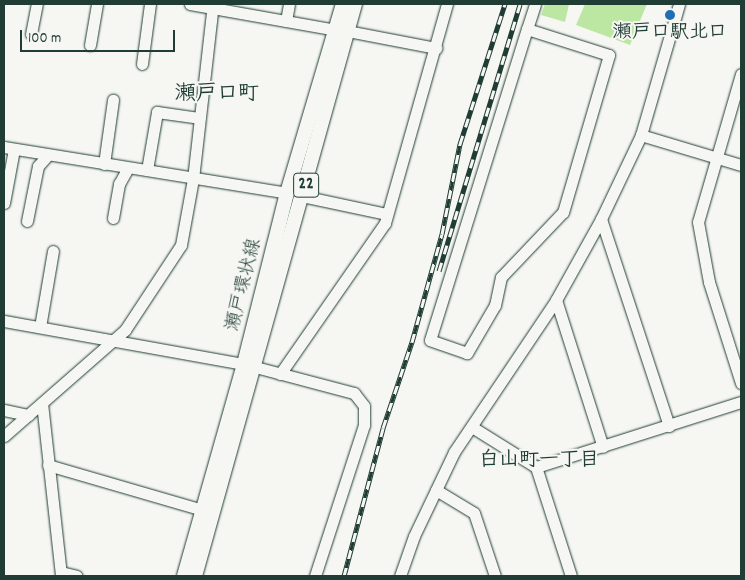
<!DOCTYPE html>
<meta charset="utf-8">
<style>
body{margin:0}
#map{position:relative;width:745px;height:580px;overflow:hidden;background:#f6f6f2;font-family:Dekko,"Klee One",sans-serif}
div>[style]{position:absolute}
.green>*{inset:0;background:#bce7a3}
.roads{filter:drop-shadow(0 0 1px #1f3d34) drop-shadow(0 0 1px #1f3d34)}
.minor>*{height:11px;margin:-5.5px;padding:0 5.5px;transform-origin:5.5px;border-radius:5.5px;background:#f6f6f2}
.major>*{height:14px;margin:-7px;padding:0 7px;transform-origin:7px;border-radius:7px;background:#f6f6f2}
.rail>*{height:5px;margin-top:-2.5px;transform-origin:0;background:repeating-linear-gradient(90deg,#f6f6f2 0 9px,#1f3d34 0 18px);box-sizing:border-box;border-block:1px solid #1f3d34}
.dots>*{width:14px;height:14px;translate:-50% -50%;box-sizing:border-box;border:2px solid #f6f6f2;border-radius:50%}
span{translate:-50% -50%;white-space:nowrap;text-align:center;line-height:1.15;-webkit-text-stroke:4px #f6f6f2;paint-order:stroke}
.shield-label span{padding:1px 4px;background:#f6f6f2;border:1px solid;border-radius:4px;-webkit-text-stroke-width:0}
.shield-label{font-size:18px;color:#1f3d34;font-weight:700}
.poi-label{font-size:19px;color:#1f3d34;font-weight:700}
.street-label{font-size:19px;color:#1f3d34}
.neighbourhood-label{font-size:20px;color:#1f3d34;font-weight:700}
.quarter-label{font-size:21px;color:#1f3d34;font-weight:700}
.frame{position:absolute;inset:0;border:5px solid #1f3d34;pointer-events:none}
.scale{position:absolute;left:20px;top:30px;width:155px;height:22px;box-sizing:border-box;border:2px solid #1f3d34;border-top:0;padding-left:6px;font-size:15px;line-height:18px;white-space:nowrap;color:#1f3d34;-webkit-text-stroke:4px #f6f6f2;paint-order:stroke}
</style>
<div id="map">
<div class="green">
<i style="clip-path:polygon(545px 4px,569px 4px,565px 22px,541px 15px)"></i>
<i style="clip-path:polygon(585px 4px,647px 4px,630px 45px,576px 25px)"></i>
</div>
<div class="roads">
<div class="minor">
<i style="left:190px;top:4px;width:148px;rotate:10.1deg"></i>
<i style="left:286px;top:21px;width:17px;rotate:-80deg"></i>
<i style="left:527px;top:29px;width:86px;rotate:17.6deg"></i>
<i style="left:609px;top:55px;width:164px;rotate:106.3deg"></i>
<i style="left:563px;top:212px;width:90px;rotate:133.6deg"></i>
<i style="left:501px;top:277px;width:29px;rotate:102deg"></i>
<i style="left:495px;top:305px;width:56px;rotate:120.3deg"></i>
<i style="left:467px;top:353px;width:39px;rotate:-161deg"></i>
<i style="left:430px;top:340px;width:326px;rotate:-72.7deg"></i>
<i style="left:527px;top:29px;width:26px;rotate:-72deg"></i>
<i style="left:347px;top:31px;width:91px;rotate:10.8deg"></i>
<i style="left:31px;top:34px;width:31px;rotate:-79deg"></i>
<i style="left:90px;top:45px;width:42px;rotate:-80.3deg"></i>
<i style="left:142px;top:64px;width:61px;rotate:-82.4deg"></i>
<i style="left:741px;top:74px;width:154px;rotate:106.2deg"></i>
<i style="left:698px;top:222px;width:61px;rotate:79.6deg"></i>
<i style="left:709px;top:282px;width:106px;rotate:72.4deg"></i>
<i style="left:641px;top:135px;width:104px;rotate:16.7deg"></i>
<i style="left:4px;top:147px;width:287px;rotate:9.2deg"></i>
<i style="left:104px;top:164px;width:65px;rotate:-82deg"></i>
<i style="left:147px;top:170px;width:59px;rotate:-80.2deg"></i>
<i style="left:157px;top:112px;width:42px;rotate:8.1deg"></i>
<i style="left:302px;top:196px;width:87px;rotate:12deg"></i>
<i style="left:4px;top:203px;width:55px;rotate:-79.5deg"></i>
<i style="left:113px;top:218px;width:35px;rotate:-80deg"></i>
<i style="left:119px;top:184px;width:18px;rotate:-61deg"></i>
<i style="left:601px;top:219px;width:218px;rotate:71.8deg"></i>
<i style="left:27px;top:221px;width:56px;rotate:-78.7deg"></i>
<i style="left:38px;top:166px;width:15px;rotate:-48deg"></i>
<i style="left:556px;top:300px;width:154px;rotate:72.3deg"></i>
<i style="left:4px;top:321px;width:244px;rotate:10.2deg"></i>
<i style="left:244px;top:364px;width:114px;rotate:14.8deg"></i>
<i style="left:354px;top:393px;width:16px;rotate:52deg"></i>
<i style="left:364px;top:406px;width:19px;rotate:90deg"></i>
<i style="left:364px;top:425px;width:159px;rotate:108deg"></i>
<i style="left:40px;top:327px;width:77px;rotate:-80.3deg"></i>
<i style="left:280px;top:374px;width:184px;rotate:-55.2deg"></i>
<i style="left:385px;top:223px;width:228px;rotate:-74.2deg"></i>
<i style="left:42px;top:403px;width:174px;rotate:83.7deg"></i>
<i style="left:4px;top:410px;width:25px;rotate:12deg"></i>
<i style="left:472px;top:427px;width:75px;rotate:32deg"></i>
<i style="left:536px;top:467px;width:114px;rotate:72.2deg"></i>
<i style="left:4px;top:436px;width:161px;rotate:-41.2deg"></i>
<i style="left:125px;top:330px;width:102px;rotate:-56.6deg"></i>
<i style="left:181px;top:245px;width:67px;rotate:-79.7deg"></i>
<i style="left:193px;top:179px;width:176px;rotate:-83.5deg"></i>
<i style="left:48px;top:465px;width:161px;rotate:16.2deg"></i>
<i style="left:536px;top:467px;width:215px;rotate:-17.6deg"></i>
<i style="left:436px;top:490px;width:44px;rotate:31.2deg"></i>
<i style="left:474px;top:513px;width:66px;rotate:71.6deg"></i>
<i style="left:61px;top:572px;width:16px;rotate:14deg"></i>
<i style="left:400px;top:576px;width:42px;rotate:-70.7deg"></i>
<i style="left:414px;top:536px;width:93px;rotate:-64.5deg"></i>
<i style="left:454px;top:452px;width:183px;rotate:-56.1deg"></i>
<i style="left:556px;top:300px;width:93px;rotate:-60.9deg"></i>
<i style="left:601px;top:219px;width:93px;rotate:-64.5deg"></i>
<i style="left:641px;top:135px;width:136px;rotate:-73.8deg"></i>
</div>
<div class="major">
<i style="left:184px;top:576px;width:220px;rotate:-74.2deg"></i>
<i style="left:244px;top:364px;width:176px;rotate:-75.9deg"></i>
<i style="left:287px;top:193px;width:197px;rotate:-73.5deg"></i>
<i style="left:195px;top:576px;width:594px;rotate:-74.37deg"></i>
</div>
</div>
<div class="rail">
<i style="left:439px;top:271px;width:279px;rotate:-73.1deg"></i>
<i style="left:344px;top:576px;width:153px;rotate:-75.2deg"></i>
<i style="left:383px;top:428px;width:91px;rotate:-71.4deg"></i>
<i style="left:412px;top:342px;width:112px;rotate:-74.5deg"></i>
<i style="left:442px;top:234px;width:92px;rotate:-78.7deg"></i>
<i style="left:460px;top:144px;width:147px;rotate:-72.2deg"></i>
</div>
<div class="dots">
<i style="left:670px;top:15px;background:#1f6fb2"></i>
</div>
<div class="shield-label">
<span style="left:306px;top:185px">22</span>
</div>
<div class="poi-label">
<span style="left:670px;top:34px">瀬戸口駅北口</span>
</div>
<div class="street-label">
<span style="left:245px;top:285px;rotate:-76deg">瀬戸環状線</span>
</div>
<div class="neighbourhood-label">
<span style="left:539px;top:461px">白山町一丁目</span>
</div>
<div class="quarter-label">
<span style="left:217px;top:95px">瀬戸口町</span>
</div>
<div class="frame"></div>
<div class="scale">100 m</div>
</div>
